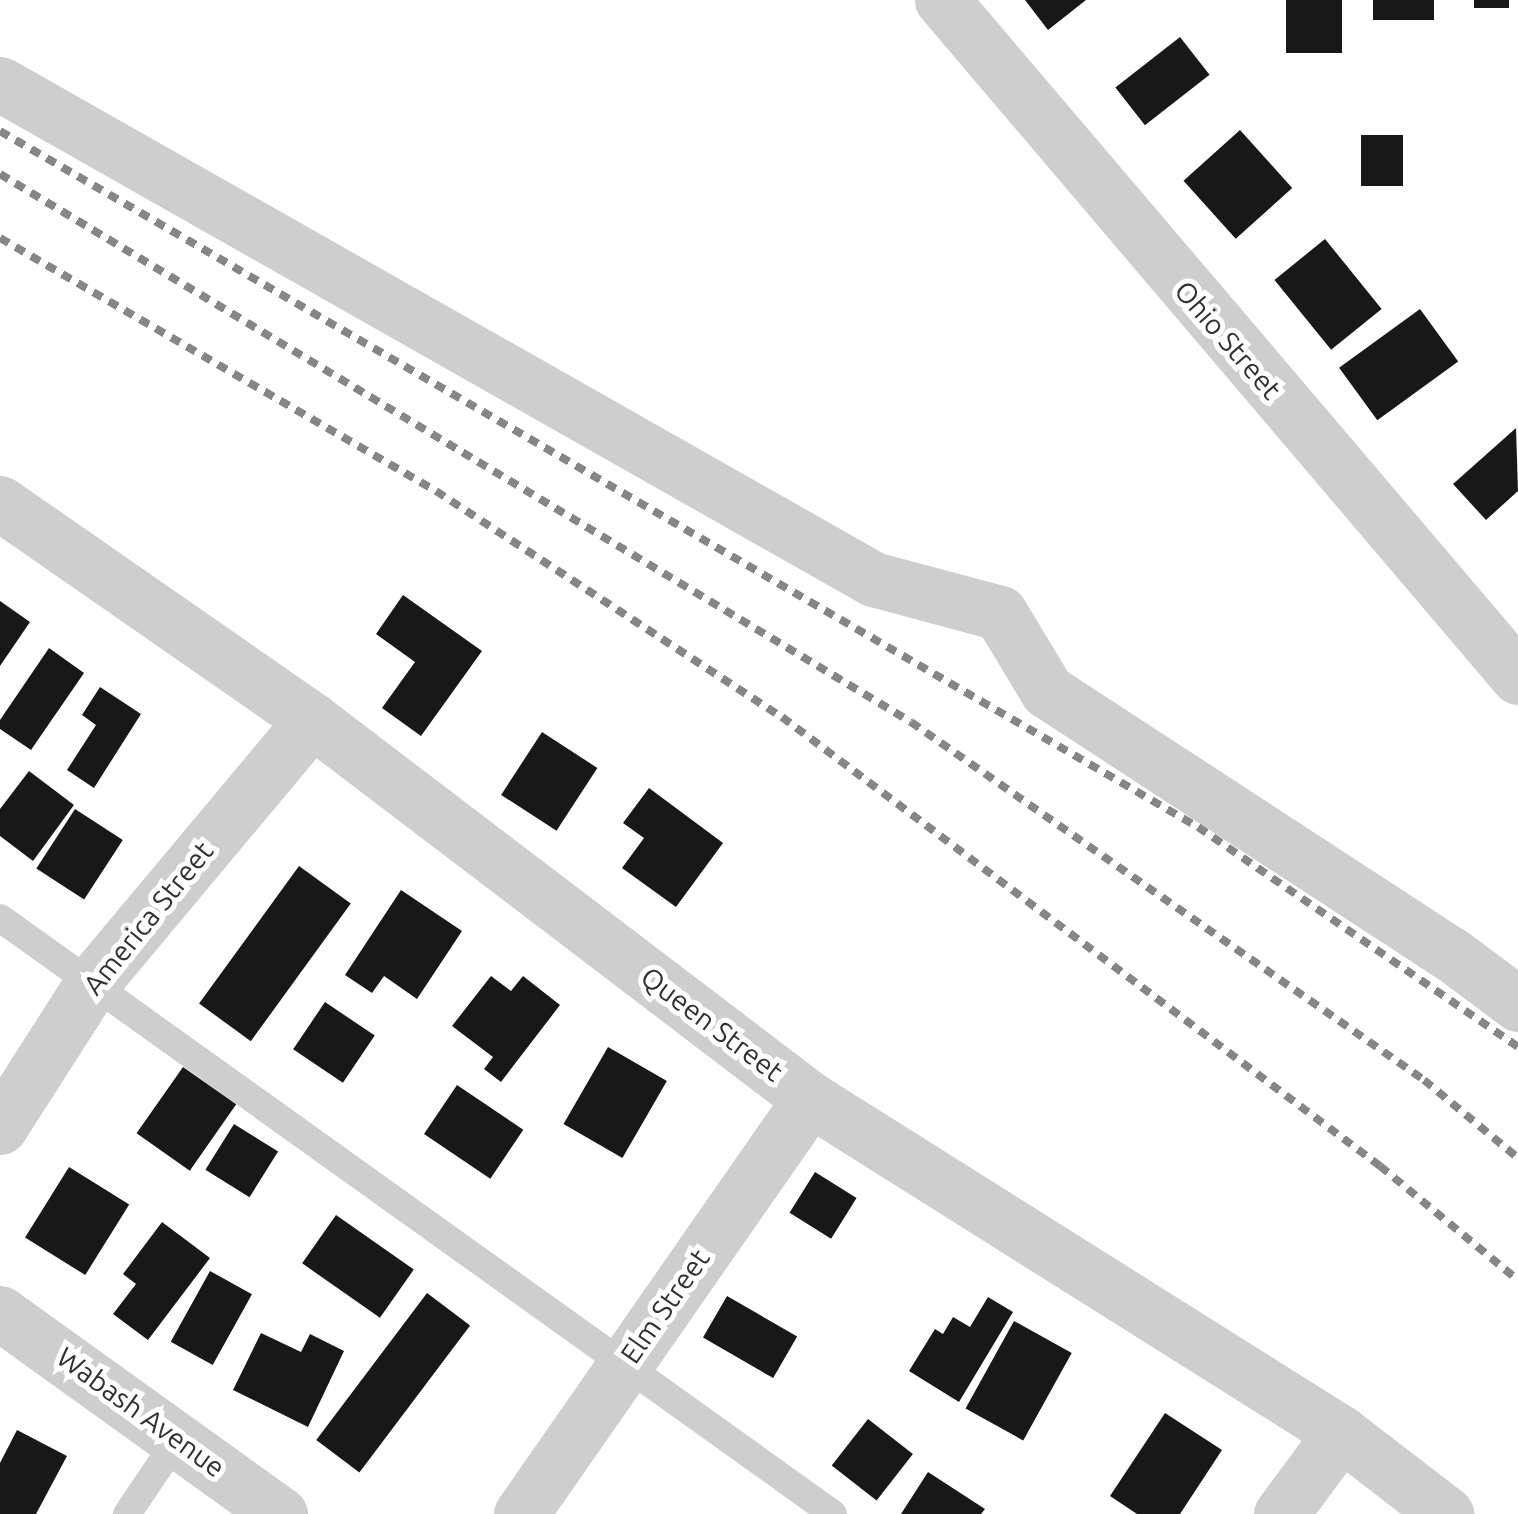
<!DOCTYPE html>
<style>
body{margin:0}
#map{position:relative;width:1518px;height:1514px;overflow:hidden;background:#fff;font-family:Ubuntu,sans-serif}
div>[style]{position:absolute}
.building>*{inset:0;background:#181818;transform-origin:0 0}
.lane>*{height:28px;margin:-14px;padding:0 14px;transform-origin:14px;border-radius:14px;background:#cecece}
.street>*{height:55px;margin:-27.5px;padding:0 27.5px;transform-origin:27.5px;border-radius:27.5px;background:#cecece}
.rail>*{height:8px;margin-top:-4px;transform-origin:0;background:repeating-linear-gradient(90deg,#868686 0 10px,transparent 0 18px)}
span{translate:-50% -50%;white-space:nowrap;text-align:center;line-height:1.15;-webkit-text-stroke:10px #fff;paint-order:stroke}
.street-label{font-size:28px;color:#313131}
</style>
<div id="map">
<div class="building">
<i style="clip-path:polygon(1025px 0,1086px 0,1048px 30px)"></i>
<i style="left:1286px;top:0;width:56px;height:53px"></i>
<i style="left:1373px;top:0;width:61px;height:20px"></i>
<i style="left:1474px;top:0;width:35px;height:8px"></i>
<i style="left:1180px;top:37px;width:48px;height:82px;rotate:52deg"></i>
<i style="left:1240px;top:130px;width:78px;height:76px;rotate:48deg"></i>
<i style="left:1361px;top:135px;width:42px;height:51px"></i>
<i style="left:1325px;top:239px;width:90px;height:65px;rotate:51deg"></i>
<i style="left:1420px;top:309px;width:65px;height:100px;rotate:54deg"></i>
<i style="clip-path:polygon(1516px 428px,1518px 491px,1486px 520px,1453px 484px)"></i>
<i style="clip-path:polygon(403px 595px,482px 651px,421px 736px,382px 708px,415px 662px,376px 634px)"></i>
<i style="clip-path:polygon(0 601px,30px 622px,0 666px)"></i>
<i style="clip-path:polygon(49px 648px,84px 673px,31px 750px,0 729px,0 720px)"></i>
<i style="clip-path:polygon(100px 687px,141px 714px,94px 788px,67px 770px,96px 725px,82px 715px)"></i>
<i style="left:542px;top:732px;width:66px;height:75px;rotate:33deg"></i>
<i style="clip-path:polygon(29px 771px,74px 805px,33px 861px,0 836px,0 809px)"></i>
<i style="clip-path:polygon(649px 788px,723px 843px,676px 907px,622px 868px,644px 838px,623px 823px)"></i>
<i style="left:75px;top:809px;width:57px;height:71px;rotate:33deg"></i>
<i style="left:299px;top:866px;width:64px;height:170px;rotate:36deg"></i>
<i style="clip-path:polygon(401px 890px,462px 931px,417px 999px,384px 976px,372px 993px,345px 975px)"></i>
<i style="clip-path:polygon(491px 976px,511px 991px,523px 976px,560px 1005px,501px 1082px,484px 1069px,493px 1057px,452px 1026px)"></i>
<i style="left:325px;top:1002px;width:60px;height:57px;rotate:34deg"></i>
<i style="left:608px;top:1047px;width:68px;height:89px;rotate:30deg"></i>
<i style="left:183px;top:1067px;width:65px;height:81px;rotate:35deg"></i>
<i style="left:457px;top:1085px;width:80px;height:59px;rotate:34deg"></i>
<i style="left:234px;top:1124px;width:52px;height:54px;rotate:32deg"></i>
<i style="left:69px;top:1167px;width:71px;height:83px;rotate:32deg"></i>
<i style="left:815px;top:1172px;width:49px;height:48px;rotate:32deg"></i>
<i style="left:336px;top:1215px;width:95px;height:59px;rotate:35deg"></i>
<i style="clip-path:polygon(162px 1222px,210px 1258px,148px 1340px,113px 1314px,136px 1284px,123px 1274px)"></i>
<i style="left:210px;top:1271px;width:48px;height:81px;rotate:29deg"></i>
<i style="left:427px;top:1293px;width:54px;height:184px;rotate:37deg"></i>
<i style="left:727px;top:1296px;width:81px;height:48px;rotate:30deg"></i>
<i style="clip-path:polygon(988px 1297px,1013px 1312px,959px 1402px,909px 1371px,935px 1329px,943px 1334px,953px 1317px,970px 1327px)"></i>
<i style="left:1014px;top:1321px;width:66px;height:100px;rotate:29deg"></i>
<i style="clip-path:polygon(261px 1333px,301px 1352px,310px 1334px,344px 1351px,308px 1427px,233px 1390px)"></i>
<i style="clip-path:polygon(1165px 1413px,1222px 1450px,1180px 1514px,1137px 1514px,1110px 1496px)"></i>
<i style="left:868px;top:1419px;width:57px;height:59px;rotate:38deg"></i>
<i style="clip-path:polygon(17px 1430px,67px 1456px,36px 1514px,0 1514px,0 1463px)"></i>
<i style="clip-path:polygon(928px 1472px,985px 1509px,981px 1514px,901px 1514px)"></i>
</div>
<div class="lane">
<i style="left:0;top:918px;width:1024px;rotate:35.58deg"></i>
<i style="left:127px;top:1514px;width:93px;rotate:-56deg"></i>
</div>
<div class="street">
<i style="left:942px;top:0;width:889px;rotate:49.61deg"></i>
<i style="left:0;top:84px;width:1004px;rotate:29.55deg"></i>
<i style="left:873px;top:579px;width:131px;rotate:15deg"></i>
<i style="left:1000px;top:613px;width:91px;rotate:58.9deg"></i>
<i style="left:1047px;top:691px;width:482px;rotate:33.1deg"></i>
<i style="left:1451px;top:954px;width:84px;rotate:36.7deg"></i>
<i style="left:0;top:503px;width:380px;rotate:34.8deg"></i>
<i style="left:312px;top:720px;width:626px;rotate:37.27deg"></i>
<i style="left:810px;top:1099px;width:627px;rotate:32.17deg"></i>
<i style="left:1341px;top:1433px;width:133px;rotate:37.6deg"></i>
<i style="left:0;top:1127px;width:171px;rotate:-57.4deg"></i>
<i style="left:92px;top:983px;width:343px;rotate:-50.1deg"></i>
<i style="left:0;top:1313px;width:345px;rotate:35.7deg"></i>
<i style="left:521px;top:1514px;width:506px;rotate:-55.15deg"></i>
<i style="left:1281px;top:1514px;width:101px;rotate:-53.5deg"></i>
</div>
<div class="rail">
<i style="left:0;top:131px;width:1386px;rotate:30.16deg"></i>
<i style="left:1198px;top:827px;width:388px;rotate:34.5deg"></i>
<i style="left:0;top:174px;width:1063px;rotate:31.03deg"></i>
<i style="left:911px;top:722px;width:626px;rotate:34.91deg"></i>
<i style="left:1424px;top:1080px;width:122px;rotate:39.7deg"></i>
<i style="left:0;top:238px;width:504px;rotate:30.13deg"></i>
<i style="left:436px;top:491px;width:413px;rotate:33.2deg"></i>
<i style="left:782px;top:717px;width:748px;rotate:36.9deg"></i>
<i style="left:1380px;top:1166px;width:179px;rotate:39.6deg"></i>
</div>
<div class="street-label">
<span style="left:1228px;top:340px;rotate:49deg">Ohio Street</span>
<span style="left:148px;top:918px;rotate:-51deg">America Street</span>
<span style="left:712px;top:1024px;rotate:37deg">Queen Street</span>
<span style="left:665px;top:1306px;rotate:-55deg">Elm Street</span>
<span style="left:141px;top:1412px;rotate:36deg">Wabash Avenue</span>
</div>
</div>
